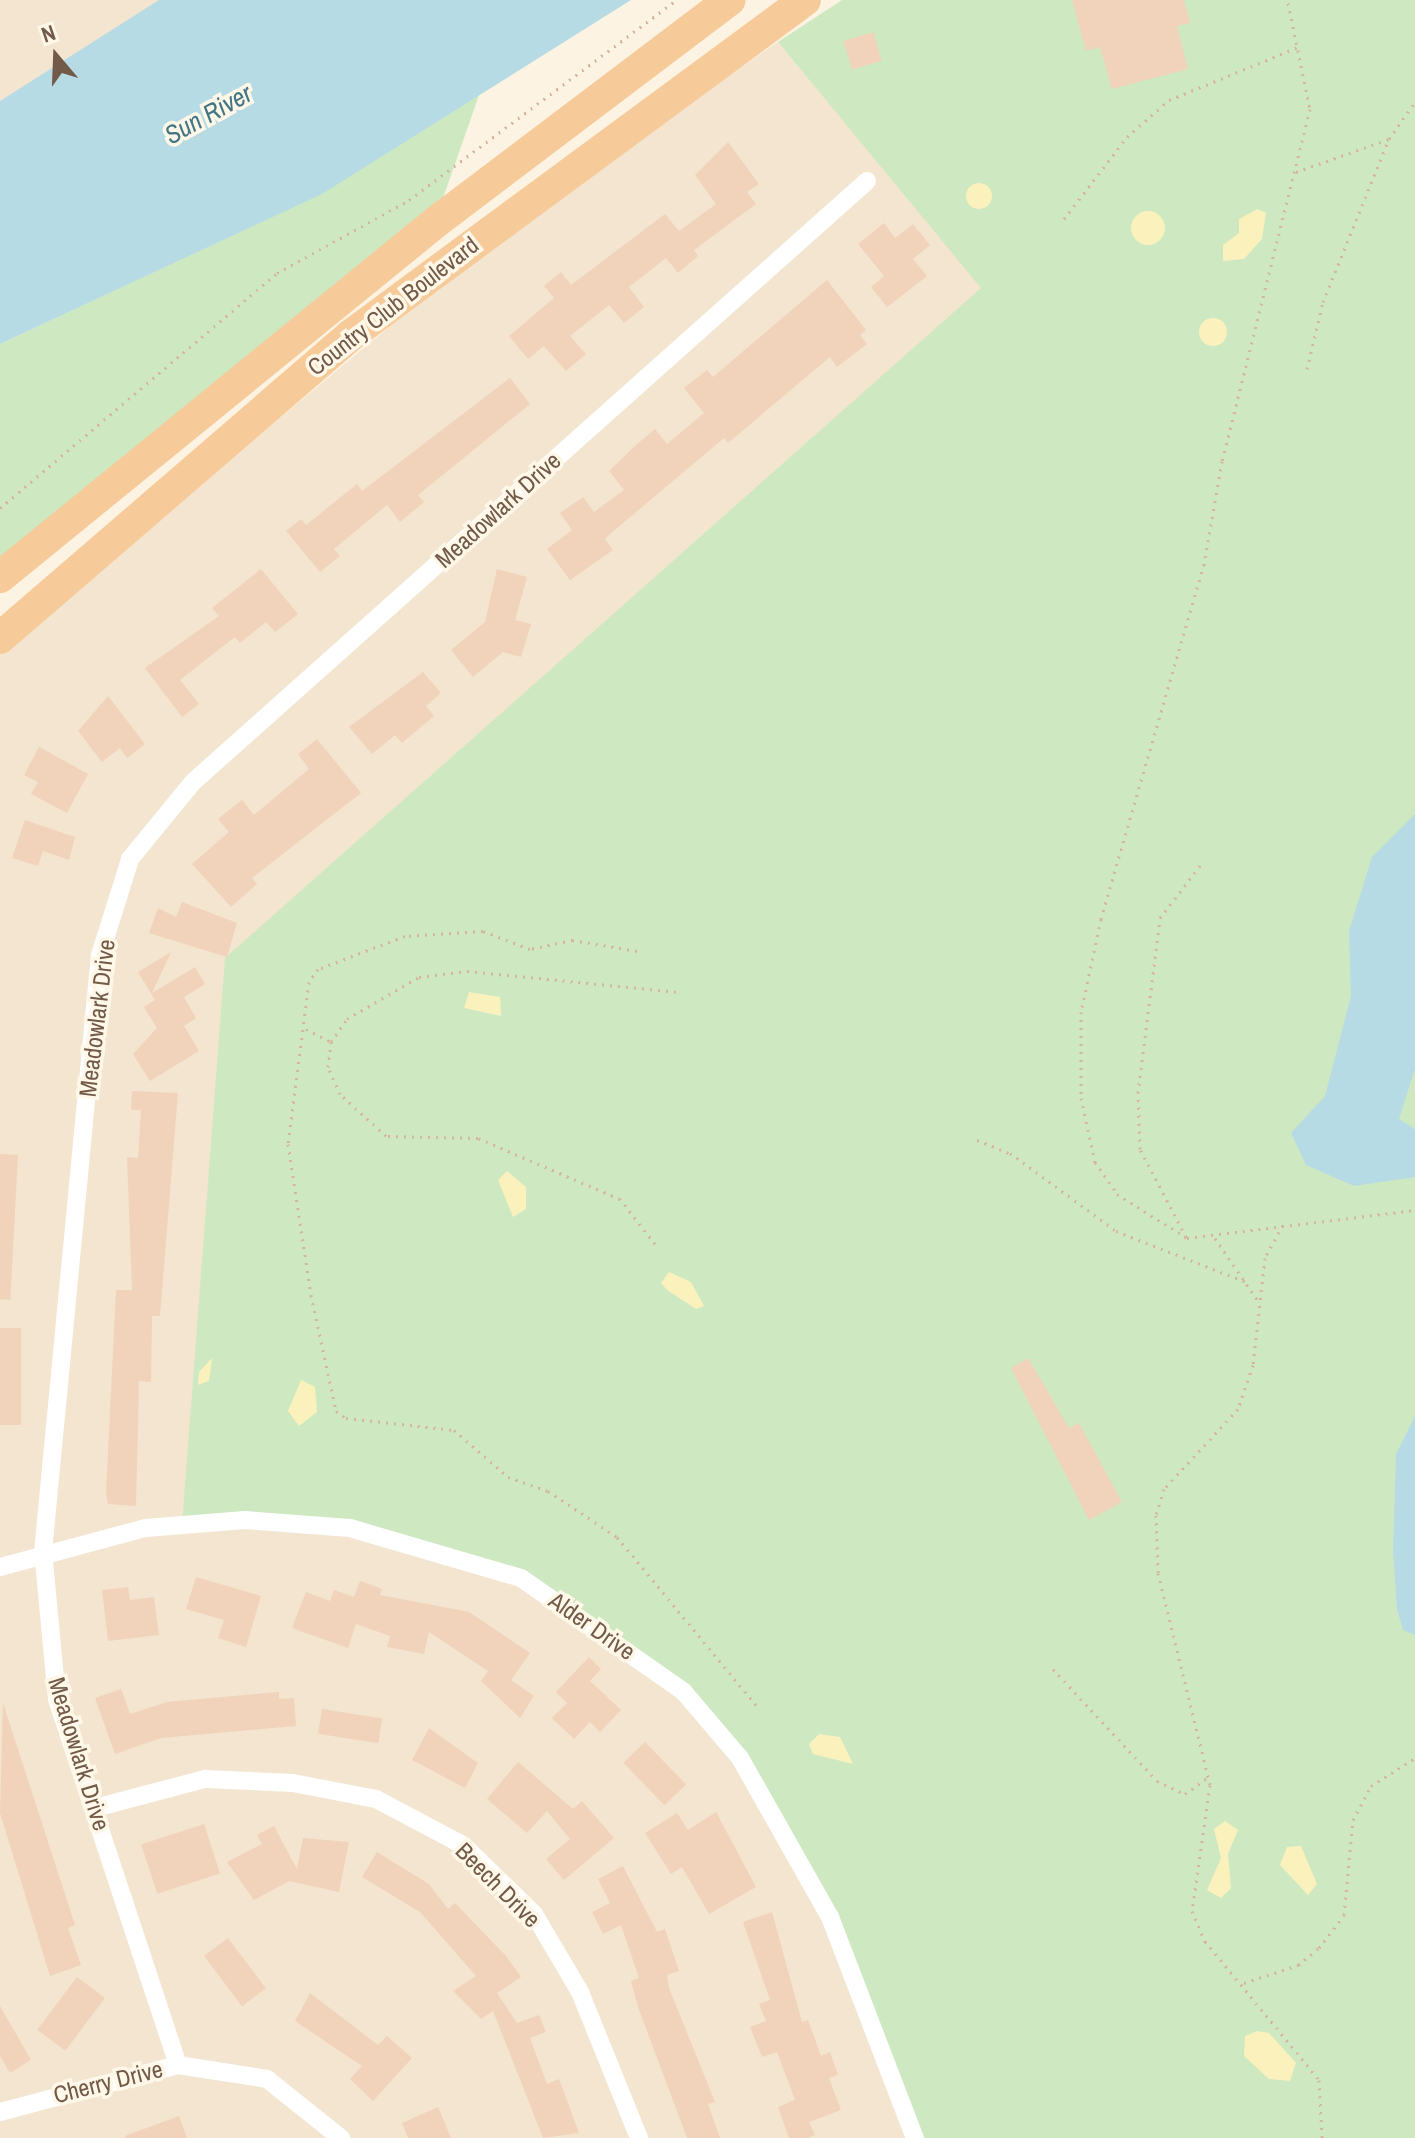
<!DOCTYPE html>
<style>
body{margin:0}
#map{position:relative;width:1415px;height:2138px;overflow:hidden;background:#fcf3e2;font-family:"Archivo Narrow",sans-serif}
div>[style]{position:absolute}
.residential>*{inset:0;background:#f3e5d0}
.green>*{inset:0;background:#cee8c1}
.sand>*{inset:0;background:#fbf1bc}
.round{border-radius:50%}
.water>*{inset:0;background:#b7dbe4}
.building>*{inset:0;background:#f0d3ba;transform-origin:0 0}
.path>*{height:3px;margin-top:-1.5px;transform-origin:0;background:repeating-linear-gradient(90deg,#d5b69d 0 2px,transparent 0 8px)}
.minor>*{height:18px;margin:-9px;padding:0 9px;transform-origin:9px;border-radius:9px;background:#fff}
.trunk>*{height:32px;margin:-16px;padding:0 16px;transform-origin:16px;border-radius:16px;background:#f7ca9a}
span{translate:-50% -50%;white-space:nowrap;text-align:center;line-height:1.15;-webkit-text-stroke:7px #fff7e7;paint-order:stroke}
.street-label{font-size:24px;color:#725a49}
.water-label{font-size:26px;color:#437685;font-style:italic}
.north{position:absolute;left:16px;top:16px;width:80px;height:80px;-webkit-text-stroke:6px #fff7e7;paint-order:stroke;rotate:341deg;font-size:22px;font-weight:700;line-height:32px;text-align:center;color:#725a49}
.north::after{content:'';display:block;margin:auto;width:28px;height:36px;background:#725a49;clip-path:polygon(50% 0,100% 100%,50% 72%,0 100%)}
</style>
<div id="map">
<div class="residential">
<i style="clip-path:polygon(0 0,202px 0,0 133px)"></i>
<i style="clip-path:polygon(778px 42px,984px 290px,350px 1528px,521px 1578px,683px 1691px,801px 1857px,915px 2138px,0 2138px,0 652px,511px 225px)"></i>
</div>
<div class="green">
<i style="clip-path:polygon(842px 0,1415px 0,1415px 2138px,915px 2138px,801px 1857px,683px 1691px,521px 1578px,350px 1528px,182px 1525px,225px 958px,981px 288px,778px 42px)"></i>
<i style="clip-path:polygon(479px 95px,441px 204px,0 567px,0 344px,321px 194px)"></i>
</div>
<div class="sand">
<i class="round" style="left:966px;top:183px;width:26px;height:26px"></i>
<i style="clip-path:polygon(1257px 209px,1266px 213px,1262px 239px,1244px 259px,1223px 261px,1223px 245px,1239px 233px,1239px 219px)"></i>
<i class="round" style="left:1131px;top:211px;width:34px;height:34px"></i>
<i class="round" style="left:1199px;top:318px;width:28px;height:28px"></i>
<i style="clip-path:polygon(469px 992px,500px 997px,501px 1016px,464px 1008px)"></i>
<i style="clip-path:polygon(507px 1171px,526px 1187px,526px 1209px,513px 1217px,498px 1180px)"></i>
<i style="clip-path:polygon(669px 1272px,691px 1282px,704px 1306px,696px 1309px,667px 1290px,661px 1283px)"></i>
<i style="clip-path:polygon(212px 1358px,209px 1381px,198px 1385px,199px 1372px)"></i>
<i style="clip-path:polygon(301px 1380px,315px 1387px,317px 1412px,299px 1426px,288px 1411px)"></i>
<i style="clip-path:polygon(819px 1734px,840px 1737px,853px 1764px,813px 1754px,809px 1744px)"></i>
<i style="clip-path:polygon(1225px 1821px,1238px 1830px,1228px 1854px,1231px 1888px,1221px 1898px,1207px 1890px,1221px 1858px,1214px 1829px)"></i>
<i style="clip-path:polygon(1301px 1846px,1317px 1884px,1308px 1895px,1280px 1865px,1287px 1847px)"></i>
<i style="clip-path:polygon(1257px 2031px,1269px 2033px,1296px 2063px,1290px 2081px,1269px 2079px,1244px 2056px,1245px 2036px)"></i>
</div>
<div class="water">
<i style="clip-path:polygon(159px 0,631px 0,322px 194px,0 344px,0 101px)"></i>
<i style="clip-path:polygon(1415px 814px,1415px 1069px,1399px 1119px,1415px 1129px,1415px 1177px,1354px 1186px,1306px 1165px,1291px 1133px,1325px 1096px,1351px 996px,1349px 931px,1372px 857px)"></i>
<i style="clip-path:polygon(1415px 1416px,1415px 1635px,1403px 1630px,1397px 1609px,1393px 1550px,1396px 1454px)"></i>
</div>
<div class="building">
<i style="clip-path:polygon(1072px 0,1184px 0,1190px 23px,1177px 26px,1188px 69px,1112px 89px,1100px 47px,1086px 51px)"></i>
<i style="left:873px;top:32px;width:30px;height:31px;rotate:73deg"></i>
<i style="clip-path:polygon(728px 142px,759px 184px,747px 192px,756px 204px,694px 250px,698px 256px,678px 273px,666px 258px,629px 287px,644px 307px,624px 323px,609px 305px,570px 336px,586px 354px,566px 371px,544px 346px,528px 359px,509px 336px,554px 298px,544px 286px,561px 272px,571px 285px,665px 214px,679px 231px,716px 204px,695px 175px)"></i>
<i style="clip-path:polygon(884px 223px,895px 238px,913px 224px,930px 245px,913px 259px,927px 276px,887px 307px,871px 287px,884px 276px,858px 244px)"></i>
<i style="clip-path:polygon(827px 280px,866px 330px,860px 335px,867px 344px,837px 367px,830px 357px,728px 443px,724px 438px,610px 534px,605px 539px,613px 550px,570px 580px,547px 549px,572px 530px,560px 513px,583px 497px,594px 512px,624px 490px,609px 471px,636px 445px,655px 429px,667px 444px,704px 413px,684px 388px,707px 370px,713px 377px)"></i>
<i style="clip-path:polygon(510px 378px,530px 404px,418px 495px,424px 502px,400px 522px,387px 505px,334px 549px,340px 556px,320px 572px,286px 531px,301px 519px,306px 525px,357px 484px,362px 491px)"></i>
<i style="clip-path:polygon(261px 569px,298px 614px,275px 632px,266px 622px,240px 643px,235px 637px,180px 680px,199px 704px,182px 717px,145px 668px,219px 616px,212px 608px)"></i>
<i style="clip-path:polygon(497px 569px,527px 577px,515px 620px,531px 624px,521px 657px,503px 652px,473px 677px,451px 650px,485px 622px)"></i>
<i style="clip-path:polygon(423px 672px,441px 693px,426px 706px,434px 716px,402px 743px,395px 735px,372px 754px,349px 727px)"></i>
<i style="clip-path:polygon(108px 696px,145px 744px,127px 758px,120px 748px,102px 762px,78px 731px)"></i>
<i style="clip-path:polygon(317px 739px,361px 793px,252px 878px,257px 884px,231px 907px,192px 864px,229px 832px,218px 819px,242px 800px,254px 815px,309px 769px,298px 754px)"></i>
<i style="clip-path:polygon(39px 747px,88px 774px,67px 813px,31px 794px,38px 782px,24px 775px)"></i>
<i style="clip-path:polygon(25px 820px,75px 837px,69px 860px,43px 851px,38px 866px,12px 858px)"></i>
<i style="clip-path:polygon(182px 902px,237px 923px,227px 957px,149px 933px,158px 908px,176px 917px)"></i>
<i style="clip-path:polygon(171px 952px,152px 993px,195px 967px,205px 984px,184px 997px,196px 1018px,184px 1026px,199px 1051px,150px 1081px,133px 1054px,157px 1028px,144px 1007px,155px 1000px,138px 972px)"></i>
<i style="clip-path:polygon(132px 1091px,178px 1093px,160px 1316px,152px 1316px,151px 1382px,139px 1381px,136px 1506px,108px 1504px,106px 1493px,116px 1290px,132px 1290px,127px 1157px,138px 1158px,141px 1110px,131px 1110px)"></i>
<i style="left:0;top:1154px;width:18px;height:145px;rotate:3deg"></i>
<i style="left:0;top:1328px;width:21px;height:97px"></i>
<i style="clip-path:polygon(1028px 1358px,1069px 1428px,1079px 1423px,1122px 1502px,1089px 1520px,1011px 1368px)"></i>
<i style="clip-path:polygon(196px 1577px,261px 1596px,246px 1647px,218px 1638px,224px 1620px,186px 1609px)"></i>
<i style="clip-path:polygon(360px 1581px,382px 1589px,380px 1595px,469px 1612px,530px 1653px,511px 1680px,534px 1696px,520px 1718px,481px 1681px,488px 1671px,429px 1632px,424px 1654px,387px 1647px,390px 1636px,356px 1624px,348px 1648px,292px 1628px,306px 1592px,330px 1601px,334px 1590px,354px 1597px)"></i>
<i style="clip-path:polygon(128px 1587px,130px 1600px,154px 1597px,159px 1635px,108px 1641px,102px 1590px)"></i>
<i style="clip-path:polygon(589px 1657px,601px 1669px,590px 1681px,621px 1710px,600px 1732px,590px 1722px,574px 1739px,552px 1718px,567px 1703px,556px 1692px)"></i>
<i style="clip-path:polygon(121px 1689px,130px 1714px,167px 1702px,279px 1692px,279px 1699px,294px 1698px,296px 1726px,161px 1738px,115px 1754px,95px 1698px)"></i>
<i style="clip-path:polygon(3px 1703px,75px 1925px,68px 1928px,81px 1965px,50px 1976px,0 1813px)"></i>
<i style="left:322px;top:1709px;width:61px;height:25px;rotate:9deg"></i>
<i style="clip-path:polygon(429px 1728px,478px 1763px,465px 1788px,412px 1760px)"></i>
<i style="left:645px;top:1742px;width:59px;height:30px;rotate:46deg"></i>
<i style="clip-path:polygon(518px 1762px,573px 1809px,582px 1801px,614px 1838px,564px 1880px,546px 1859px,570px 1839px,547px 1811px,527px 1833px,487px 1799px)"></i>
<i style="clip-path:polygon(716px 1812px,756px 1887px,709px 1914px,682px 1867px,671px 1874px,645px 1833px,677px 1813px,688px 1830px)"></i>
<i style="left:204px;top:1824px;width:52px;height:66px;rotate:72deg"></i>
<i style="clip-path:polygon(274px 1826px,297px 1869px,303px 1838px,349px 1842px,339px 1892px,289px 1881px,254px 1900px,227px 1862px,262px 1844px,257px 1835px)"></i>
<i style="clip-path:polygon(377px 1852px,429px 1884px,448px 1909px,455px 1903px,506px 1956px,521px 1977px,497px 1993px,517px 2023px,539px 2015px,546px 2032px,530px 2038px,547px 2084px,559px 2079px,579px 2133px,543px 2138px,493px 2011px,481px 2019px,453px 1991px,476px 1976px,420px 1912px,362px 1877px)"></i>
<i style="clip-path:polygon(623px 1866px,657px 1932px,665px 1929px,679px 1971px,667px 1975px,669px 1988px,715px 2102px,708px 2104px,720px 2138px,687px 2138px,639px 2010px,631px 1981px,639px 1978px,621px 1925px,603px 1934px,592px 1912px,610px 1903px,598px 1879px)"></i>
<i style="clip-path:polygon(772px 1912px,802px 2022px,808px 2020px,821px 2056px,830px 2052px,838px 2075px,829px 2078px,841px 2110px,809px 2122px,815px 2135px,807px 2138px,789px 2138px,778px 2107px,795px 2100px,777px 2052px,762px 2057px,750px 2027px,766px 2021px,759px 2004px,770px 2000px,743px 1922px)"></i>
<i style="left:228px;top:1938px;width:63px;height:30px;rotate:53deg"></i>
<i style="left:77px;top:1977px;width:35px;height:66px;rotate:37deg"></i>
<i style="clip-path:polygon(310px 1993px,378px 2045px,387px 2036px,412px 2058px,373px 2101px,350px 2079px,362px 2066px,295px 2021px)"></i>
<i style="clip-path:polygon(0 2006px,31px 2060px,10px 2073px,0 2056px)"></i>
<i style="clip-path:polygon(438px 2107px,451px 2138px,408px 2138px,402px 2123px)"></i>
<i style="clip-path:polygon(179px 2116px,187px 2138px,125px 2138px,125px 2136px)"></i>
</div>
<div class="path">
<i style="left:1288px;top:3px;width:108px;rotate:78.3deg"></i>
<i style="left:1310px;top:109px;width:363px;rotate:104deg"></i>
<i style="left:1222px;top:461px;width:105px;rotate:99.9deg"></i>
<i style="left:1204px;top:564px;width:370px;rotate:106.2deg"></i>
<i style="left:1101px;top:919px;width:95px;rotate:102.1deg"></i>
<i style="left:1081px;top:1012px;width:86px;rotate:90deg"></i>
<i style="left:1081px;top:1098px;width:66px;rotate:77.7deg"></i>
<i style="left:1095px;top:1162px;width:39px;rotate:55deg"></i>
<i style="left:1117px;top:1194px;width:83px;rotate:32.2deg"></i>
<i style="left:1187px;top:1238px;width:230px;rotate:-7deg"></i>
<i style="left:1296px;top:172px;width:99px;rotate:-19.5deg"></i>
<i style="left:1389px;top:139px;width:45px;rotate:-54.9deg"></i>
<i style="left:1064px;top:219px;width:103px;rotate:-52.5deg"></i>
<i style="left:1127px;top:137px;width:56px;rotate:-41.4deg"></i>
<i style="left:1169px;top:100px;width:139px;rotate:-22.3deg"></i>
<i style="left:1307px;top:369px;width:69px;rotate:-76.6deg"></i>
<i style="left:1323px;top:302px;width:176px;rotate:-68deg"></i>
<i style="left:0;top:508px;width:363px;rotate:-40.3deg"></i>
<i style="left:277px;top:273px;width:151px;rotate:-28.9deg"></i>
<i style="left:409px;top:200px;width:334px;rotate:-36.8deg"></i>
<i style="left:637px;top:951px;width:65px;rotate:-170.2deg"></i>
<i style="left:573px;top:940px;width:44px;rotate:168.2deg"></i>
<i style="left:530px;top:949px;width:50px;rotate:-159deg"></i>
<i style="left:483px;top:931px;width:78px;rotate:176.3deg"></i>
<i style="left:405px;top:936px;width:93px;rotate:159.2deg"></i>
<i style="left:318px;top:969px;width:16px;rotate:125deg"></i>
<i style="left:309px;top:982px;width:163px;rotate:97.4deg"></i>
<i style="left:288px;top:1144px;width:153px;rotate:81.3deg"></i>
<i style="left:311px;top:1295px;width:119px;rotate:77.8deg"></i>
<i style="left:336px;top:1411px;width:12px;rotate:35deg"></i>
<i style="left:346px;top:1418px;width:109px;rotate:6.3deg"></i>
<i style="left:454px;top:1430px;width:72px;rotate:41deg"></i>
<i style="left:508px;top:1477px;width:42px;rotate:19.3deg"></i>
<i style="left:548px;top:1491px;width:83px;rotate:33.7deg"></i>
<i style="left:617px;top:1537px;width:224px;rotate:50.4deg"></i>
<i style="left:306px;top:1029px;width:28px;rotate:27deg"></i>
<i style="left:977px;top:1140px;width:35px;rotate:22deg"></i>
<i style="left:1010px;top:1153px;width:132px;rotate:36.3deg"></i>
<i style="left:1116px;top:1231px;width:143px;rotate:21.4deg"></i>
<i style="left:1283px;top:1225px;width:38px;rotate:119deg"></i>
<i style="left:1265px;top:1258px;width:108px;rotate:96.4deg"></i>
<i style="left:1253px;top:1365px;width:46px;rotate:108.8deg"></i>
<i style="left:1238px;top:1409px;width:109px;rotate:132.8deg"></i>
<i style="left:1164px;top:1489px;width:27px;rotate:107deg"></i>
<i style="left:1156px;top:1515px;width:58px;rotate:88deg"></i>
<i style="left:1158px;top:1573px;width:218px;rotate:76.2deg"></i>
<i style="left:1210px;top:1785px;width:127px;rotate:98.1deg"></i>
<i style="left:1192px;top:1911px;width:33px;rotate:67deg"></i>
<i style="left:1205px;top:1941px;width:180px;rotate:50.6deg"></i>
<i style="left:1319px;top:2080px;width:58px;rotate:87deg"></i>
<i style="left:1186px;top:1237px;width:99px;rotate:-117.6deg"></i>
<i style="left:1140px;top:1149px;width:56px;rotate:-92deg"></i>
<i style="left:1138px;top:1093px;width:176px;rotate:-82.8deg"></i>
<i style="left:1160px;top:918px;width:69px;rotate:-52.6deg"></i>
<i style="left:1215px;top:1238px;width:80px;rotate:55.7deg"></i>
<i style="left:655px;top:1244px;width:57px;rotate:-127.9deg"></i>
<i style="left:620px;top:1199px;width:155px;rotate:-156.8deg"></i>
<i style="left:478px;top:1138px;width:92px;rotate:-178.8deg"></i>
<i style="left:386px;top:1136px;width:62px;rotate:-137.6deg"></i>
<i style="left:340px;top:1094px;width:30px;rotate:-114deg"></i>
<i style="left:328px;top:1067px;width:25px;rotate:-83deg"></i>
<i style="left:331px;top:1042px;width:28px;rotate:-55deg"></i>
<i style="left:347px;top:1019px;width:83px;rotate:-30.3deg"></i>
<i style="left:419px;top:977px;width:48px;rotate:-7.1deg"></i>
<i style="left:467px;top:971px;width:210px;rotate:5.7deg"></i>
<i style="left:1053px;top:1669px;width:153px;rotate:47.1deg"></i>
<i style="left:1157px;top:1781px;width:31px;rotate:25deg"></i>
<i style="left:1185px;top:1794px;width:27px;rotate:-36deg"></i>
<i style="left:1244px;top:1983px;width:57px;rotate:-18.4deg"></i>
<i style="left:1298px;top:1965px;width:27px;rotate:-39deg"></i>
<i style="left:1319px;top:1948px;width:41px;rotate:-52.9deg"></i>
<i style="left:1344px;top:1915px;width:95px;rotate:-84.6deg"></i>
<i style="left:1353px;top:1820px;width:38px;rotate:-62deg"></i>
<i style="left:1371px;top:1786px;width:52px;rotate:-32.5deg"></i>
</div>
<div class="minor">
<i style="left:0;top:1567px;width:151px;rotate:-15deg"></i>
<i style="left:146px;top:1528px;width:99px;rotate:-4.6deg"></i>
<i style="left:245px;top:1520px;width:105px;rotate:4.4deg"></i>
<i style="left:350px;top:1528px;width:178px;rotate:16.3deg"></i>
<i style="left:521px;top:1578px;width:198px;rotate:34.9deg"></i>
<i style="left:683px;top:1691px;width:88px;rotate:49.6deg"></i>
<i style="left:740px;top:1758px;width:183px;rotate:60.5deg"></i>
<i style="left:830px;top:1917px;width:237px;rotate:69deg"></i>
<i style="left:95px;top:1808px;width:114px;rotate:-14.8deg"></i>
<i style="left:205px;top:1779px;width:88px;rotate:2.6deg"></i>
<i style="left:293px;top:1783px;width:85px;rotate:10.9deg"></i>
<i style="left:376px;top:1799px;width:98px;rotate:27.9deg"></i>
<i style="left:463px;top:1845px;width:99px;rotate:44.2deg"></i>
<i style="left:534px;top:1914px;width:91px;rotate:59.5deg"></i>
<i style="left:580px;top:1992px;width:157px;rotate:68deg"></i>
<i style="left:178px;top:2065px;width:385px;rotate:-108.3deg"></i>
<i style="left:57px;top:1699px;width:148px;rotate:-95.4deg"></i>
<i style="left:43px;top:1552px;width:600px;rotate:-84.55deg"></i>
<i style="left:100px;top:955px;width:101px;rotate:-72.6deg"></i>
<i style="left:130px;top:859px;width:99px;rotate:-50.7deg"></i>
<i style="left:193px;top:782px;width:903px;rotate:-41.72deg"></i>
<i style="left:0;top:2112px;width:184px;rotate:-14.8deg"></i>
<i style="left:178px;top:2065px;width:90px;rotate:8.9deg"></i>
<i style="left:267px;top:2079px;width:95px;rotate:38.6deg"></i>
</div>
<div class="trunk">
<i style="left:0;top:577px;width:562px;rotate:-39.15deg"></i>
<i style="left:436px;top:222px;width:368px;rotate:-37.1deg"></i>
<i style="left:0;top:638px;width:464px;rotate:-40.8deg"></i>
<i style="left:351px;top:335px;width:564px;rotate:-36.42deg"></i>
</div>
<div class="street-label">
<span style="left:393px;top:306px;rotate:-38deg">Country Club Boulevard</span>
<span style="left:498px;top:510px;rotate:-42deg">Meadowlark Drive</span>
<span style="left:97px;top:1018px;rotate:-83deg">Meadowlark Drive</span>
<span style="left:592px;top:1626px;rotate:35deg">Alder Drive</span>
<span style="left:79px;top:1754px;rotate:73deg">Meadowlark Drive</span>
<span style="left:498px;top:1885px;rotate:45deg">Beech Drive</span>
<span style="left:108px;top:2082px;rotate:-14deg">Cherry Drive</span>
</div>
<div class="water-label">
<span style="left:208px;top:114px;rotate:-29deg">Sun River</span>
</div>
<div class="north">N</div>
</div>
